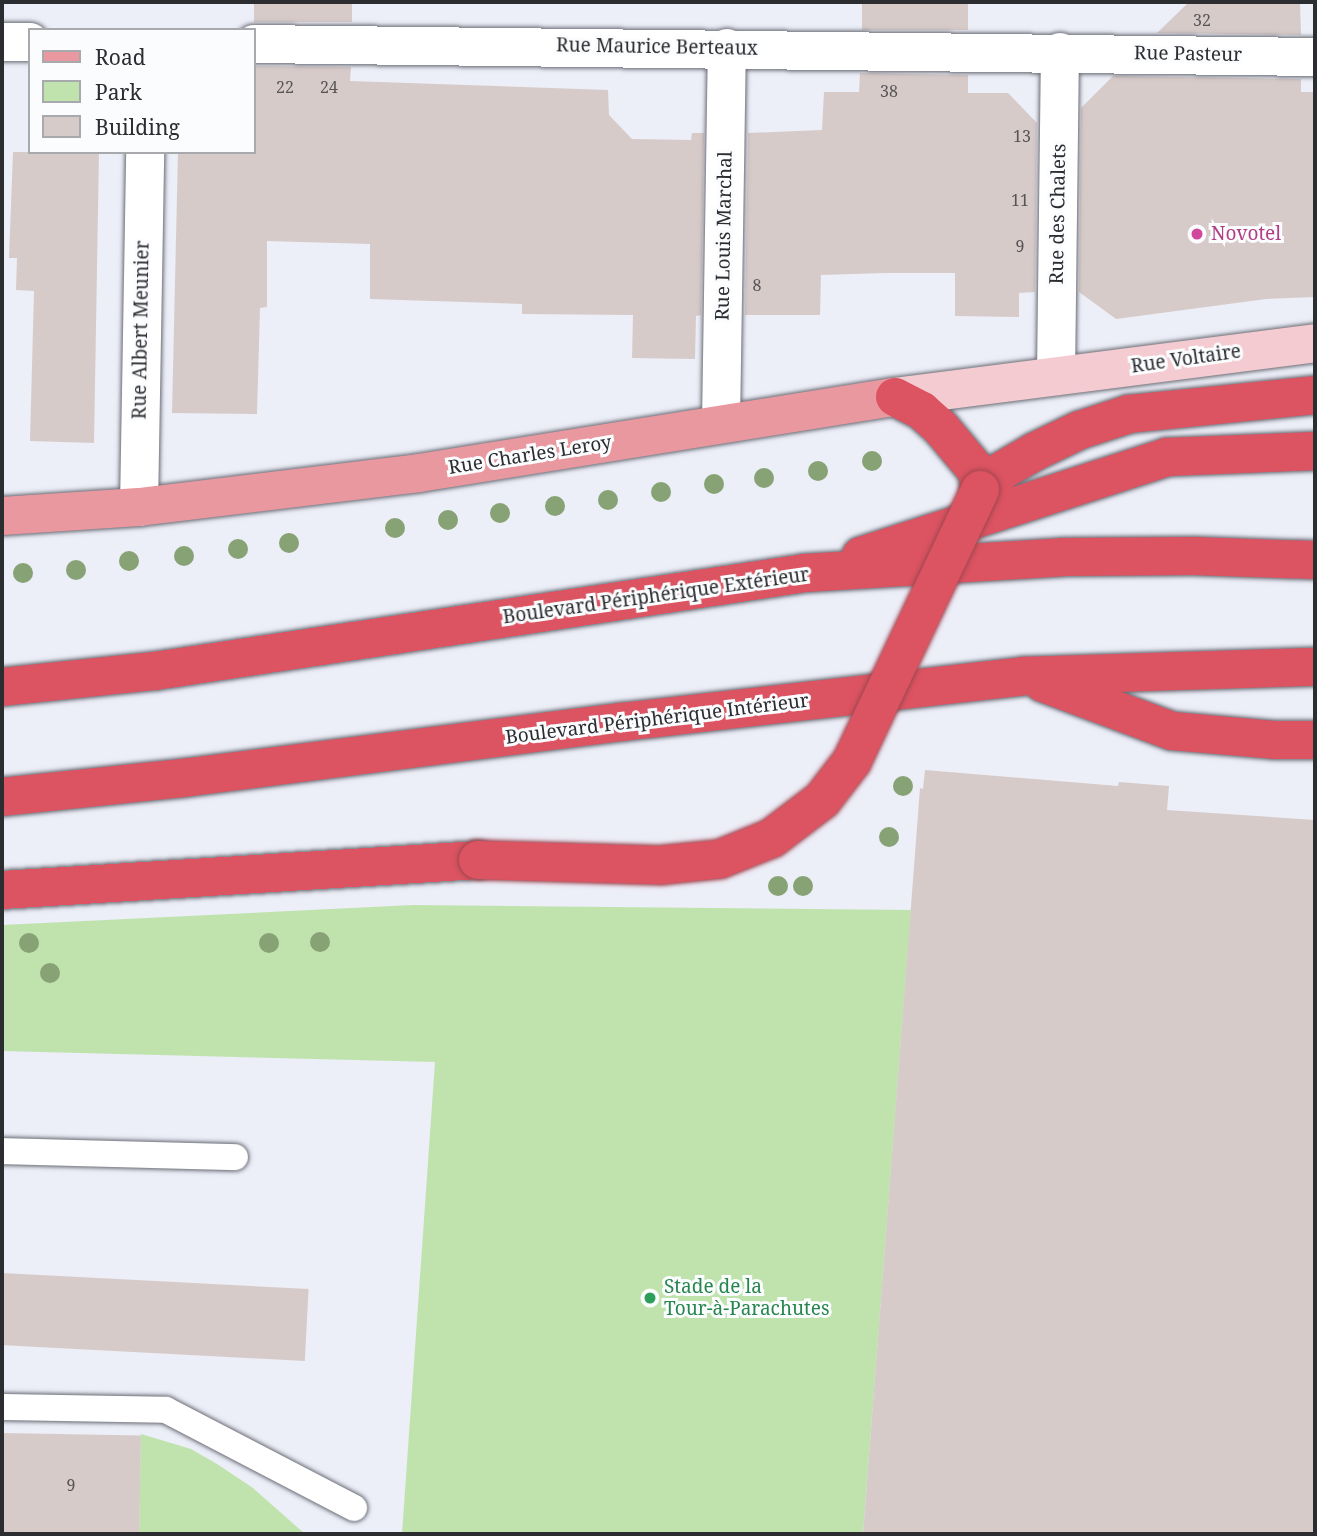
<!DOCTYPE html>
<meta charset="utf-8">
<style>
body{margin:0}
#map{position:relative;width:1317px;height:1536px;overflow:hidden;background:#eceef8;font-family:"Noto Serif",serif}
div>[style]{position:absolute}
.green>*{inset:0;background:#c0e3ad}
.building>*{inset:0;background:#d7cbc9;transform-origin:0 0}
.roads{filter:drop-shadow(0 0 2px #6c6e76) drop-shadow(0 0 2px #6c6e76)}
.lane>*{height:26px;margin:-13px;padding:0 13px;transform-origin:13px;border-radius:13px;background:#fff}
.street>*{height:38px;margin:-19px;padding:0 19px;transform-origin:19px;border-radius:19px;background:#fff}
.secondary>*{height:38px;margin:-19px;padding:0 19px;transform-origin:19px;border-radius:19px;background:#f4cbd0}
.primary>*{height:38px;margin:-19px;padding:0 19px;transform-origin:19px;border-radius:19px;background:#ea98a0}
.highway>*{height:38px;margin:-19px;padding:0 19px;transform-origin:19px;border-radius:19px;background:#dc5361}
.bridges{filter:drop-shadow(0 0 2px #9e4650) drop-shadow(0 0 2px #9e4650)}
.highway-bridge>*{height:38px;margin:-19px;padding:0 19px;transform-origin:19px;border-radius:19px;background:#dc5361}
.trees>*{width:20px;height:20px;margin:-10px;border-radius:50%;background:#87a274}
.dots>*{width:19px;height:19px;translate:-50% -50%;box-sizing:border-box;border:4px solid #fbfcfe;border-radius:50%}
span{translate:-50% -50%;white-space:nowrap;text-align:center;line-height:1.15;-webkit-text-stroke:6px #fbfcfe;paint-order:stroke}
.number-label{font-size:16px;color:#575456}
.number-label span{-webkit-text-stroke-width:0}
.street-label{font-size:19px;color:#2c2d30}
.hotel-label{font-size:19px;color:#b23c85}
.left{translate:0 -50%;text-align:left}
.leisure-label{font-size:19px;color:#27864d}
.frame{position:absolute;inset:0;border:4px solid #2c2d30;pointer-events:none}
.legend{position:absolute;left:28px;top:28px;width:228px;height:126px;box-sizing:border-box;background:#fbfcfe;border:2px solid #a8a9ac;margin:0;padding:9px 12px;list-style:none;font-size:21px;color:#2c2d30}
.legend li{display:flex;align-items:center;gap:14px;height:35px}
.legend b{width:35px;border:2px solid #a8a9ac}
</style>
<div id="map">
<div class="green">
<i style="clip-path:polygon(413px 905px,911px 910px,863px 1534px,402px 1534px,435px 1062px,2px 1051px,2px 925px)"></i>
<i style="clip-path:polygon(141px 1434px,191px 1449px,217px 1464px,253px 1488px,305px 1534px,139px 1534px)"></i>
</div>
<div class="building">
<i style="left:254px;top:2px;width:98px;height:20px"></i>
<i style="left:862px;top:2px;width:106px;height:28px"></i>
<i style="clip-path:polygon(1189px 2px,1300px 2px,1301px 35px,1157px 33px)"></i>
<i style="clip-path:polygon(254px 66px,351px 67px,350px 81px,608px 90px,609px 115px,632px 139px,691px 140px,692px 133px,704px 133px,701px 315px,696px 316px,695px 359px,632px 358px,633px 315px,522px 314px,522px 304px,370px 299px,370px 244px,267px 241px,267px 307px,260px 308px,257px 414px,172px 413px,178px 152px,254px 152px)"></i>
<i style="clip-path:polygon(860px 73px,968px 75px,968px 93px,1008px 93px,1037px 123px,1035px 292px,1019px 293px,1019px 317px,955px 316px,955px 273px,885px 273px,821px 275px,820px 315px,745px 315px,748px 133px,822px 130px,824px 92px,859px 92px)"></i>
<i style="clip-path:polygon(1113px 76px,1301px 79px,1301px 92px,1315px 92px,1315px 297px,1266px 299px,1116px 319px,1079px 292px,1081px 108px)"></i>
<i style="clip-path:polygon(13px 152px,99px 152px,94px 443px,30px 441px,34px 291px,16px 290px,17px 258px,9px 258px)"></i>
<i style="clip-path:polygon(925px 770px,1118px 786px,1119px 782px,1169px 786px,1167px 810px,1315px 820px,1315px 1534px,863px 1534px,920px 788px,923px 789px)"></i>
<i style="left:2px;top:1273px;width:307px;height:72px;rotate:3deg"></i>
<i style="left:2px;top:1433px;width:139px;height:101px;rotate:1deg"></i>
</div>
<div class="roads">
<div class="lane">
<i style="left:2px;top:1151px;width:233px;rotate:1.5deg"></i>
<i style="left:2px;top:1407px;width:164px;rotate:1deg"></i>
<i style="left:166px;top:1410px;width:212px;rotate:27.5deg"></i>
</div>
<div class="street">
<i style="left:2px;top:42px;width:28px"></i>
<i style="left:254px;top:44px;width:1061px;rotate:0.7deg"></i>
<i style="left:1056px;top:376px;width:324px;rotate:-89.3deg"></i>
<i style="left:721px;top:423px;width:375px;rotate:-89.1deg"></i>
<i style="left:139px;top:507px;width:355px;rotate:-89deg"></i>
</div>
<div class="secondary">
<i style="left:895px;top:397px;width:423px;rotate:-7.3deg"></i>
</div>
<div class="primary">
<i style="left:2px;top:516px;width:137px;rotate:-3.8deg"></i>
<i style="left:139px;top:507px;width:282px;rotate:-6.9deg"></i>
<i style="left:419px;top:473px;width:482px;rotate:-9.1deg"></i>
</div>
<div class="highway">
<i style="left:895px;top:397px;width:30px;rotate:27deg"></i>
<i style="left:922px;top:411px;width:25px;rotate:42deg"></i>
<i style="left:941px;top:428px;width:56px;rotate:50.1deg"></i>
<i style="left:977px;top:471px;width:19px;rotate:81deg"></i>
<i style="left:980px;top:490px;width:30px;rotate:-41deg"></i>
<i style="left:1003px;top:470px;width:36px;rotate:-30deg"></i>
<i style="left:1034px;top:452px;width:51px;rotate:-25.6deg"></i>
<i style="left:1080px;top:430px;width:52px;rotate:-18.1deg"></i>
<i style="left:1129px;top:414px;width:187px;rotate:-5.8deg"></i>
<i style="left:861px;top:556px;width:322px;rotate:-17.9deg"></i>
<i style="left:1167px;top:457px;width:148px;rotate:-2.3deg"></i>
<i style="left:1043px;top:683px;width:138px;rotate:20.4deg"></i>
<i style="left:1172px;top:731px;width:102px;rotate:5deg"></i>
<i style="left:1274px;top:740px;width:41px"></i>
<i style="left:2px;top:687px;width:154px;rotate:-6deg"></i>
<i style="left:155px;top:671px;width:657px;rotate:-8.57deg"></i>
<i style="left:805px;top:573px;width:258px;rotate:-3.5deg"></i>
<i style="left:1063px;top:557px;width:130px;rotate:-0.4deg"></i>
<i style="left:1193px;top:556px;width:122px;rotate:1.9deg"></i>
<i style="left:2px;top:797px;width:182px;rotate:-6deg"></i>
<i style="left:183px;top:778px;width:443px;rotate:-7.3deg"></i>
<i style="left:622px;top:722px;width:405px;rotate:-6.5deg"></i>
<i style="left:1024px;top:676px;width:291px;rotate:-1.8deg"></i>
<i style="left:2px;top:890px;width:477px;rotate:-3.6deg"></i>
</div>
</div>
<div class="bridges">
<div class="highway-bridge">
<i style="left:478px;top:860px;width:184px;rotate:1.6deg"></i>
<i style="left:662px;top:865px;width:58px;rotate:-5.9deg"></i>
<i style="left:720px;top:859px;width:56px;rotate:-22deg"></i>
<i style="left:772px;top:838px;width:63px;rotate:-37.2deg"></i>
<i style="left:822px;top:800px;width:49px;rotate:-52.4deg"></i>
<i style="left:852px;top:761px;width:300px;rotate:-64.7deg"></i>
</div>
</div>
<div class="trees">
<i style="left:872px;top:461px"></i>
<i style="left:818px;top:471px"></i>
<i style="left:764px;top:478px"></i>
<i style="left:714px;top:484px"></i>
<i style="left:661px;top:492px"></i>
<i style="left:608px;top:500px"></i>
<i style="left:555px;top:506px"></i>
<i style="left:500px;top:513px"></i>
<i style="left:448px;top:520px"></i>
<i style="left:395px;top:528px"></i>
<i style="left:289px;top:543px"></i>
<i style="left:238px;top:549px"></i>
<i style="left:184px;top:556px"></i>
<i style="left:129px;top:561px"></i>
<i style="left:76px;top:570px"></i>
<i style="left:23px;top:573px"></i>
<i style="left:903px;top:786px"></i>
<i style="left:889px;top:837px"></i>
<i style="left:778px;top:886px"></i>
<i style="left:803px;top:886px"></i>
<i style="left:320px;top:942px"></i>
<i style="left:29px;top:943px"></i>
<i style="left:269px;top:943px"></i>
<i style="left:50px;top:973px"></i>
</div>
<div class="dots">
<i style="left:1197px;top:234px;background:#d1479c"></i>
<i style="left:650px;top:1298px;background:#2e9e5b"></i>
</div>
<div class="number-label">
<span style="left:1202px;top:20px">32</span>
<span style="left:285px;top:87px">22</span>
<span style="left:329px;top:87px">24</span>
<span style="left:889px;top:91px">38</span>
<span style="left:1022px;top:136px">13</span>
<span style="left:1020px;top:200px">11</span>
<span style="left:1020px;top:246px">9</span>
<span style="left:757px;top:285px">8</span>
<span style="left:71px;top:1485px">9</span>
</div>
<div class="street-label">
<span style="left:657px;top:47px;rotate:1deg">Rue Maurice Berteaux</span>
<span style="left:1188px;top:54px;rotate:1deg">Rue Pasteur</span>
<span style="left:1058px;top:214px;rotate:-89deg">Rue des Chalets</span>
<span style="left:724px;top:236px;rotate:-89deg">Rue Louis Marchal</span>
<span style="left:141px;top:330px;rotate:-89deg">Rue Albert Meunier</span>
<span style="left:1186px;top:359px;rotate:-8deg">Rue Voltaire</span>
<span style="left:530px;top:455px;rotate:-9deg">Rue Charles Leroy</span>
<span style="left:656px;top:596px;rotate:-8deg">Boulevard Périphérique Extérieur</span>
<span style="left:657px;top:719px;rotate:-7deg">Boulevard Périphérique Intérieur</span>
</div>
<div class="hotel-label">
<span class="left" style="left:1211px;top:234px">Novotel</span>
</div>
<div class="leisure-label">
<span class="left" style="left:664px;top:1298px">Stade de la<br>Tour-à-Parachutes</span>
</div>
<div class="frame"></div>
<ul class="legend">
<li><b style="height:9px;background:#ea98a0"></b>Road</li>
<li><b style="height:19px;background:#c0e3ad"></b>Park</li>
<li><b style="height:19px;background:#d7cbc9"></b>Building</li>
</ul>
</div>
